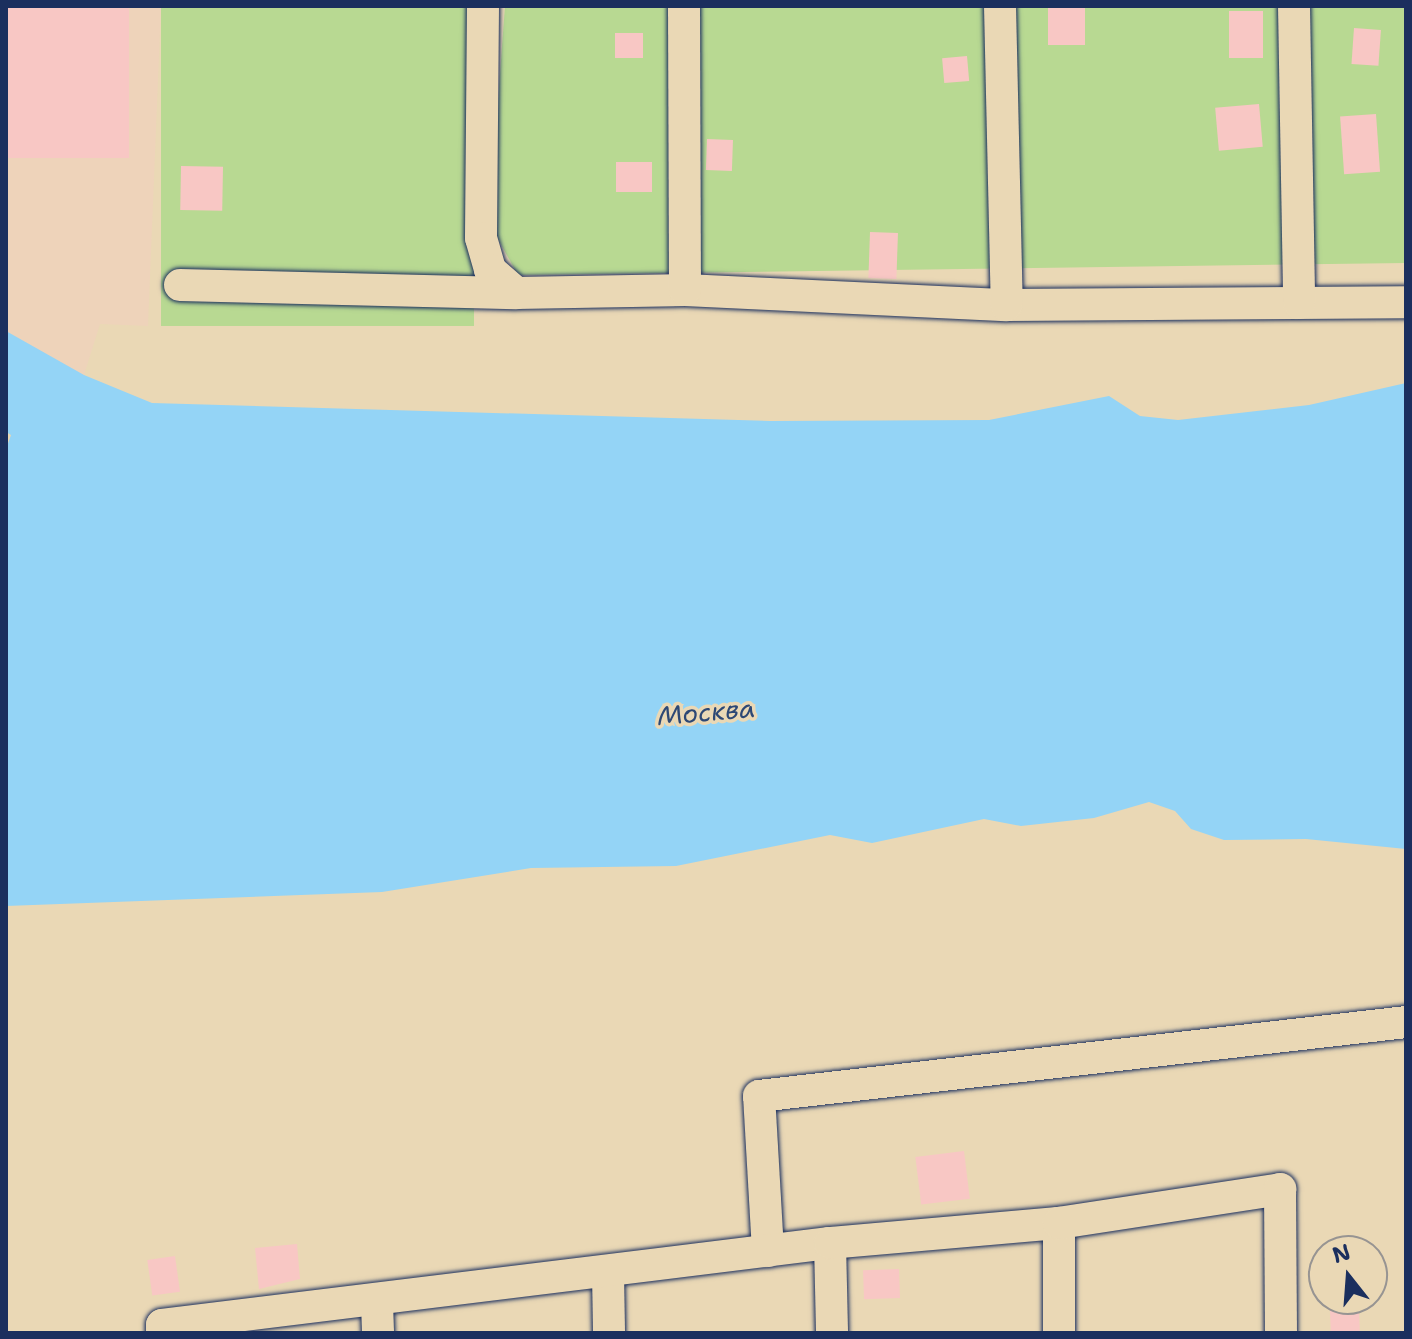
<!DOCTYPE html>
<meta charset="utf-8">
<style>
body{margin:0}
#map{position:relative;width:1412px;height:1339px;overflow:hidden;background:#ead8b5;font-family:"Shantell Sans",sans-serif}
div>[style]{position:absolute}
.built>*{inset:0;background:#eed3ba}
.green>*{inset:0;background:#b8d992;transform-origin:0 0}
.water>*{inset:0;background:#94d4f6}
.building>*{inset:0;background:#f8c7c4;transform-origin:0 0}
.roads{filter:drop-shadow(0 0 2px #1b2f5e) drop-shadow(0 0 2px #1b2f5e)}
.minor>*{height:32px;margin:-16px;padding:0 16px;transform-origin:16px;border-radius:16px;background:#ead8b5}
span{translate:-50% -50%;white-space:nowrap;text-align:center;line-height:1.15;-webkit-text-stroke:7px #ead8b5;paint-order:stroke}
.water-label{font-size:26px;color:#2d4875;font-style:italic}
.frame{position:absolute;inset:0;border:8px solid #1b2f5e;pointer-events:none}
.north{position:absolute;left:1308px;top:1235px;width:80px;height:80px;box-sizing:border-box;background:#ead8b5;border:2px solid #979492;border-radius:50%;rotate:343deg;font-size:22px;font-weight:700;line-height:32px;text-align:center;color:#1b2f5e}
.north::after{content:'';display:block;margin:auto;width:28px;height:36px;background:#1b2f5e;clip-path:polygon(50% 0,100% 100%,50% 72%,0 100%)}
</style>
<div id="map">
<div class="built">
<i style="clip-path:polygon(6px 6px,161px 6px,148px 326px,100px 324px,84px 375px,6px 432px)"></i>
</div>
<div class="green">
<i style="left:161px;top:6px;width:313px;height:320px"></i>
<i style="clip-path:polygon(505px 6px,1406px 6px,1406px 263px,518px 275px,489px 223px)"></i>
</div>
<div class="water">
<i style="clip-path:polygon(6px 331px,84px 375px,152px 403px,770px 421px,989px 420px,1109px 396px,1140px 416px,1178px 420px,1309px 405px,1406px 383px,1406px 849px,1306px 839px,1224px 840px,1191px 829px,1175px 811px,1149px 802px,1094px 818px,1021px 826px,984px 819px,872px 843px,830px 835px,676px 866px,531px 868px,382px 892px,6px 906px,6px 449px,11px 435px,6px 432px)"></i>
</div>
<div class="building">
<i style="left:6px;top:6px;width:123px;height:152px"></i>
<i style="left:1048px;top:6px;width:37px;height:39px"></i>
<i style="left:1229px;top:11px;width:34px;height:47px"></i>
<i style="left:1354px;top:28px;width:27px;height:36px;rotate:4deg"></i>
<i style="left:615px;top:33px;width:28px;height:25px"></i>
<i style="left:967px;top:56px;width:25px;height:25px;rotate:85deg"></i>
<i style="left:1259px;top:104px;width:43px;height:44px;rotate:85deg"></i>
<i style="left:1376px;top:114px;width:58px;height:36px;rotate:86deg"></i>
<i style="left:707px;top:139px;width:26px;height:31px;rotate:2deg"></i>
<i style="left:616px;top:162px;width:36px;height:30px"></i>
<i style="left:181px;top:166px;width:42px;height:44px;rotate:1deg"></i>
<i style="left:870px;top:232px;width:28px;height:46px;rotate:2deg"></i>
<i style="left:964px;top:1151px;width:48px;height:49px;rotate:83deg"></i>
<i style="clip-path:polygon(297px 1244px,300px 1279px,259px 1289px,255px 1248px)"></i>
<i style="left:175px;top:1256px;width:36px;height:28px;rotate:82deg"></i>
<i style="left:899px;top:1269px;width:29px;height:36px;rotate:88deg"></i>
<i style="left:1359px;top:1309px;width:24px;height:29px;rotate:88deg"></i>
</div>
<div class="roads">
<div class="minor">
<i style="left:483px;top:6px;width:232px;rotate:90.5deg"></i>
<i style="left:481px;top:238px;width:33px;rotate:74deg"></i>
<i style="left:490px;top:270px;width:35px;rotate:41deg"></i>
<i style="left:516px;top:293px;width:169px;rotate:-1deg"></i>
<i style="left:685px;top:290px;width:322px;rotate:2.7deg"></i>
<i style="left:1007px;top:305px;width:399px;rotate:-0.4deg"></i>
<i style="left:684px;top:6px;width:284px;rotate:89.8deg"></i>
<i style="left:1000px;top:6px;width:299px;rotate:88.7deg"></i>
<i style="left:1294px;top:6px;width:297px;rotate:89deg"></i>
<i style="left:180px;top:285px;width:336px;rotate:1.4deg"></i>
<i style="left:1059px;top:1223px;width:110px;rotate:90deg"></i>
<i style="left:830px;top:1243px;width:90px;rotate:88.7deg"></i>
<i style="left:768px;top:1251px;width:155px;rotate:-93.3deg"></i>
<i style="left:759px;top:1096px;width:651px;rotate:-6.52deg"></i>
<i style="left:608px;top:1273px;width:60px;rotate:89deg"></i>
<i style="left:377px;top:1303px;width:30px;rotate:88deg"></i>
<i style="left:162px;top:1333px;width:8px;rotate:-90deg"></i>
<i style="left:162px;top:1325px;width:673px;rotate:-7deg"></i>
<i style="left:830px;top:1243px;width:230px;rotate:-5deg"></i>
<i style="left:1059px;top:1223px;width:224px;rotate:-8.7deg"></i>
<i style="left:1280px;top:1189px;width:144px;rotate:89.6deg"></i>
</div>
</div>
<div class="water-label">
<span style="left:706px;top:712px;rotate:-5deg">Москва</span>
</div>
<div class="frame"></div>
<div class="north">N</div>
</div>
